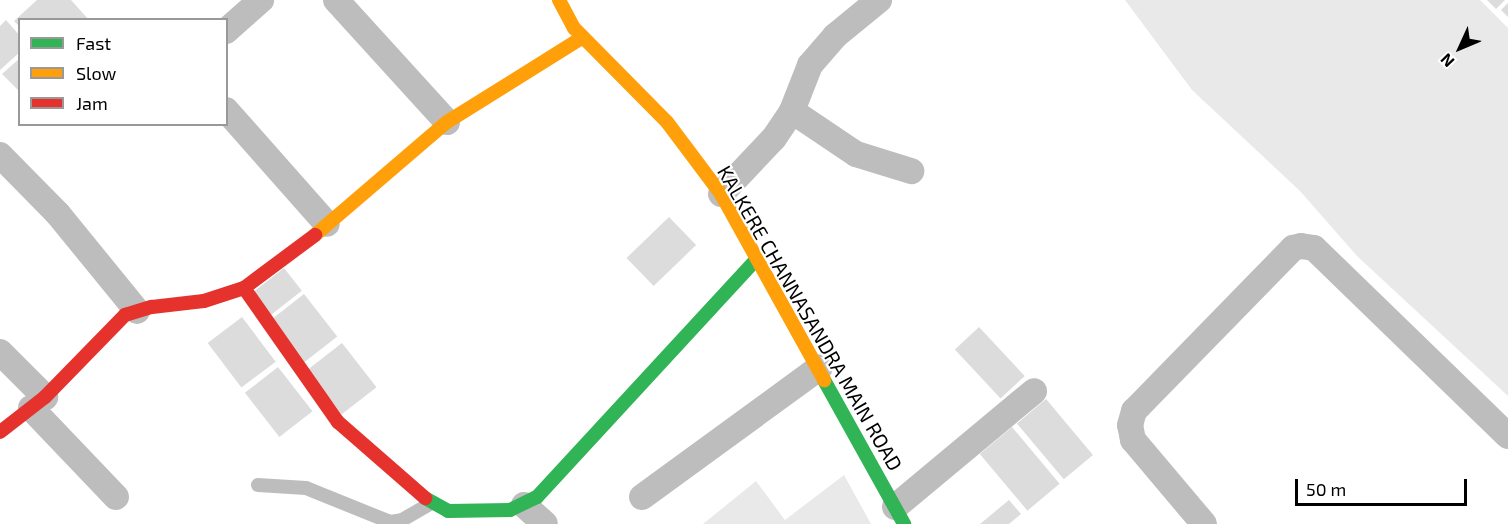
<!DOCTYPE html>
<style>
body{margin:0}
#map{position:relative;width:1508px;height:524px;overflow:hidden;background:#fff;font-family:"Exo 2",sans-serif}
div>[style]{position:absolute}
.green>*{inset:0;background:#e9e9e9}
.building>*{inset:0;background:#dcdcdc;transform-origin:0 0}
.lane>*{height:14px;margin:-7px;padding:0 7px;transform-origin:7px;border-radius:7px;background:#bdbdbd}
.street>*{height:26px;margin:-13px;padding:0 13px;transform-origin:13px;border-radius:13px;background:#bdbdbd}
.fast>*{height:14px;margin:-7px;padding:0 7px;transform-origin:7px;border-radius:7px;background:#30b455}
.slow>*{height:14px;margin:-7px;padding:0 7px;transform-origin:7px;border-radius:7px;background:#ff9f0a}
.jam>*{height:14px;margin:-7px;padding:0 7px;transform-origin:7px;border-radius:7px;background:#e5322d}
span{translate:-50% -50%;white-space:nowrap;text-align:center;line-height:1.15;-webkit-text-stroke:4.5px #fff;paint-order:stroke}
.street-label{font-size:20px;color:#000}
.legend{position:absolute;left:18px;top:18px;width:210px;height:108px;box-sizing:border-box;background:#fff;border:2px solid #999;margin:0;padding:8px 10px;list-style:none;font-size:18px;color:#000}
.legend li{display:flex;align-items:center;gap:12px;height:30px}
.legend b{width:30px;border:2px solid #999}
.north{position:absolute;left:1430px;top:18px;width:60px;height:60px;-webkit-text-stroke:4px #fff;paint-order:stroke;rotate:226deg;font-size:16px;font-weight:700;line-height:24px;text-align:center;color:#000}
.north::after{content:'';display:block;margin:auto;width:21px;height:27px;background:#000;clip-path:polygon(50% 0,100% 100%,50% 72%,0 100%)}
.scale{position:absolute;left:1295px;top:479px;width:172px;height:27px;box-sizing:border-box;border:3px solid #000;border-top:0;padding-left:8px;font-size:18px;line-height:21px;white-space:nowrap;color:#000;-webkit-text-stroke:4px #fff;paint-order:stroke}
</style>
<div id="map">
<div class="green">
<i style="clip-path:polygon(1125px 0,1480px 0,1508px 28px,1508px 396px,1357px 256px,1300px 191px,1192px 90px)"></i>
<i style="clip-path:polygon(844px 475px,871px 524px,703px 524px,756px 481px,785px 520px)"></i>
</div>
<div class="building">
<i style="clip-path:polygon(37px 0,71px 0,89px 20px,20px 20px,20px 27px,14px 21px)"></i>
<i style="clip-path:polygon(1487px 0,1505px 0,1496px 9px)"></i>
<i style="clip-path:polygon(1508px 3px,1508px 17px,1501px 10px)"></i>
<i style="clip-path:polygon(6px 20px,20px 36px,20px 52px,0 70px,0 26px)"></i>
<i style="clip-path:polygon(20px 58px,20px 92px,2px 74px)"></i>
<i style="left:669px;top:217px;width:39px;height:59px;rotate:46deg"></i>
<i style="left:284px;top:268px;width:29px;height:39px;rotate:52deg"></i>
<i style="left:304px;top:294px;width:54px;height:43px;rotate:52deg"></i>
<i style="left:242px;top:317px;width:56px;height:43px;rotate:53deg"></i>
<i style="left:979px;top:327px;width:67px;height:33px;rotate:47deg"></i>
<i style="left:342px;top:343px;width:56px;height:44px;rotate:52deg"></i>
<i style="left:278px;top:367px;width:56px;height:42px;rotate:52deg"></i>
<i style="left:1046px;top:399px;width:73px;height:38px;rotate:50deg"></i>
<i style="left:1012px;top:427px;width:74px;height:42px;rotate:50deg"></i>
<i style="clip-path:polygon(1009px 500px,1021px 514px,1009px 524px,980px 524px)"></i>
</div>
<div class="lane">
<i style="left:258px;top:485px;width:48px;rotate:3.6deg"></i>
<i style="left:306px;top:488px;width:91px;rotate:22deg"></i>
<i style="left:390px;top:522px;width:12px;rotate:-9deg"></i>
<i style="left:402px;top:520px;width:34px;rotate:-30deg"></i>
</div>
<div class="street">
<i style="left:336px;top:0;width:165px;rotate:47.7deg"></i>
<i style="left:226px;top:31px;width:47px;rotate:-41.5deg"></i>
<i style="left:226px;top:110px;width:152px;rotate:48.5deg"></i>
<i style="left:792px;top:111px;width:77px;rotate:33.9deg"></i>
<i style="left:856px;top:154px;width:58px;rotate:17.2deg"></i>
<i style="left:0;top:155px;width:83px;rotate:45.5deg"></i>
<i style="left:58px;top:214px;width:125px;rotate:50.8deg"></i>
<i style="left:721px;top:194px;width:77px;rotate:-46.6deg"></i>
<i style="left:774px;top:138px;width:32px;rotate:-56deg"></i>
<i style="left:792px;top:111px;width:49px;rotate:-68.6deg"></i>
<i style="left:810px;top:65px;width:38px;rotate:-49deg"></i>
<i style="left:835px;top:36px;width:57px;rotate:-39.3deg"></i>
<i style="left:0;top:352px;width:64px;rotate:45deg"></i>
<i style="left:31px;top:408px;width:123px;rotate:46.3deg"></i>
<i style="left:642px;top:497px;width:220px;rotate:-36.1deg"></i>
<i style="left:524px;top:505px;width:28px;rotate:42deg"></i>
<i style="left:895px;top:507px;width:181px;rotate:-39.8deg"></i>
<i style="left:1204px;top:524px;width:110px;rotate:-130.2deg"></i>
<i style="left:1133px;top:440px;width:15px;rotate:-101deg"></i>
<i style="left:1130px;top:425px;width:15px;rotate:-74deg"></i>
<i style="left:1134px;top:411px;width:228px;rotate:-45.7deg"></i>
<i style="left:1293px;top:248px;width:8px;rotate:-14deg"></i>
<i style="left:1301px;top:246px;width:13px;rotate:9deg"></i>
<i style="left:1314px;top:248px;width:270px;rotate:44.1deg"></i>
</div>
<div class="fast">
<i style="left:824px;top:380px;width:165px;rotate:60.9deg"></i>
<i style="left:425px;top:498px;width:26px;rotate:29deg"></i>
<i style="left:448px;top:511px;width:62px;rotate:-0.9deg"></i>
<i style="left:510px;top:510px;width:30px;rotate:-26deg"></i>
<i style="left:537px;top:497px;width:323px;rotate:-47.3deg"></i>
</div>
<div class="slow">
<i style="left:559px;top:0;width:32px;rotate:62deg"></i>
<i style="left:574px;top:28px;width:132px;rotate:45.3deg"></i>
<i style="left:667px;top:122px;width:90px;rotate:53.1deg"></i>
<i style="left:721px;top:194px;width:213px;rotate:61deg"></i>
<i style="left:315px;top:235px;width:174px;rotate:-40.6deg"></i>
<i style="left:447px;top:122px;width:160px;rotate:-32deg"></i>
</div>
<div class="jam">
<i style="left:244px;top:288px;width:164px;rotate:55deg"></i>
<i style="left:338px;top:422px;width:116px;rotate:41.1deg"></i>
<i style="left:0;top:432px;width:57px;rotate:-37.9deg"></i>
<i style="left:45px;top:397px;width:115px;rotate:-45.7deg"></i>
<i style="left:125px;top:315px;width:28px;rotate:-17deg"></i>
<i style="left:152px;top:307px;width:52px;rotate:-6.6deg"></i>
<i style="left:204px;top:301px;width:42px;rotate:-18deg"></i>
<i style="left:244px;top:288px;width:89px;rotate:-36.7deg"></i>
</div>
<div class="street-label">
<span style="left:810px;top:318px;rotate:60deg">KALKERE CHANNASANDRA MAIN ROAD</span>
</div>
<ul class="legend">
<li><b style="height:8px;background:#30b455"></b>Fast</li>
<li><b style="height:8px;background:#ff9f0a"></b>Slow</li>
<li><b style="height:8px;background:#e5322d"></b>Jam</li>
</ul>
<div class="north">N</div>
<div class="scale">50 m</div>
</div>
